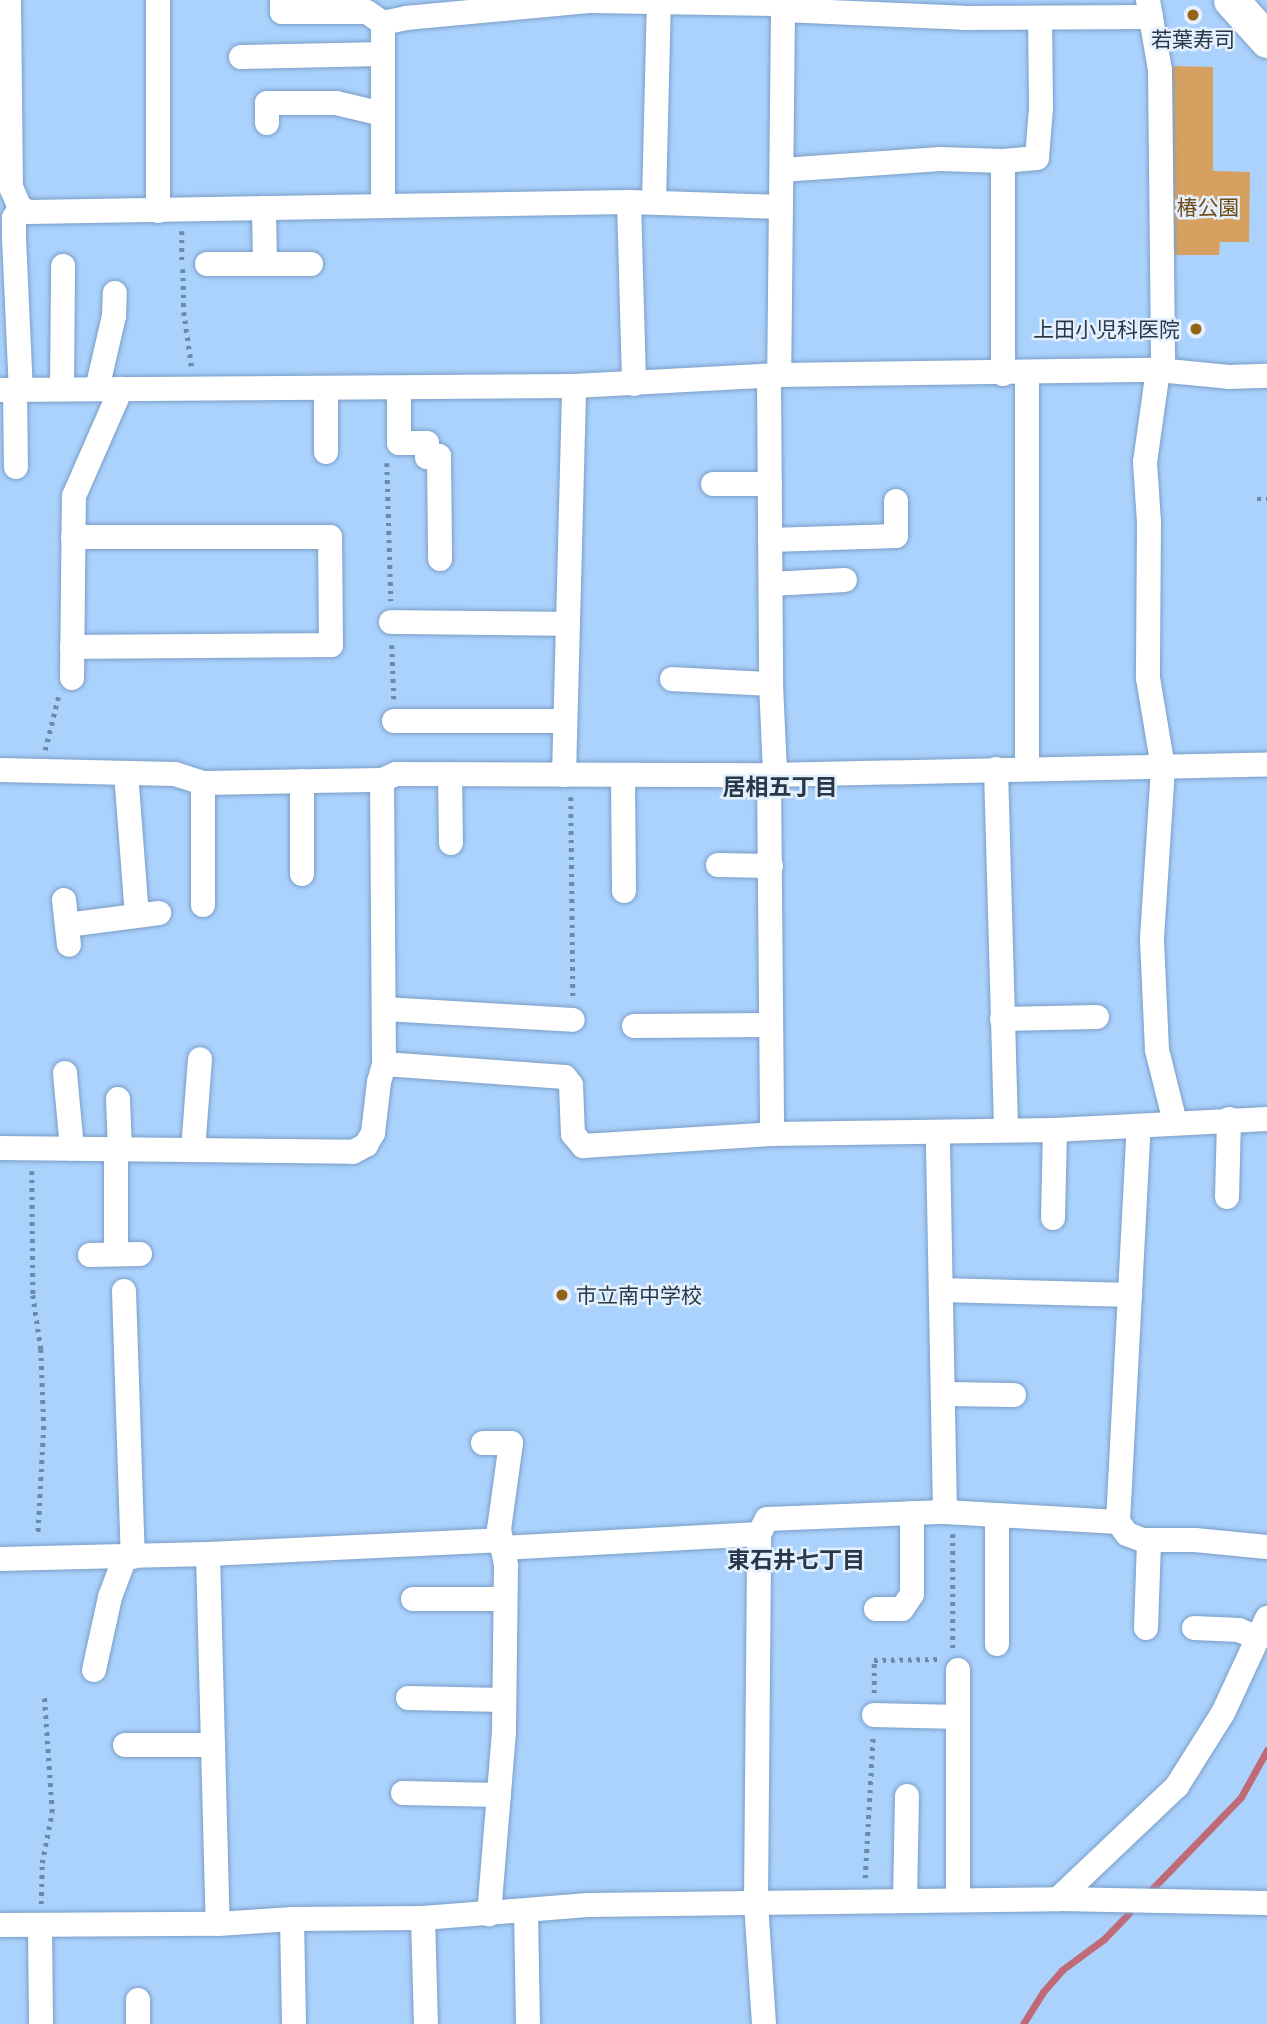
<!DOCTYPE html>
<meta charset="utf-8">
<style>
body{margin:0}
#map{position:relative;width:1267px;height:2024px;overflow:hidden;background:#abd2fd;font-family:Ubuntu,"Noto Sans JP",sans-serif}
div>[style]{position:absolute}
.green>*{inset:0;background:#d6a160}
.stream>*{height:7px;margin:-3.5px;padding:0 3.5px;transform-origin:3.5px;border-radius:3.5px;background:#c06a77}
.path>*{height:4.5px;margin-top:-2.25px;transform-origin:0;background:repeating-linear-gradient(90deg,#6d89a8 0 3.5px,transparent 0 8.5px)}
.roads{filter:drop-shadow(0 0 2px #7a9ec7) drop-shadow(0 0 2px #7a9ec7)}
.minor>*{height:24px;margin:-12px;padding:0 12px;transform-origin:12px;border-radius:12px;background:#fff}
.secondary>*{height:35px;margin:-17.5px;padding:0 17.5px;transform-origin:17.5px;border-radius:17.5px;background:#fff}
.dots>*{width:19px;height:19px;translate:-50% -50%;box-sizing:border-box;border:4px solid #e4f0fd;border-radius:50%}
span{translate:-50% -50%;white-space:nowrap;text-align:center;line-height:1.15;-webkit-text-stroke:5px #e4f0fd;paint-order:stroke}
.poi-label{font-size:21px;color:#283848}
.right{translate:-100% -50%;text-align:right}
.left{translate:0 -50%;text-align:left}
.park-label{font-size:21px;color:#724d18}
.neighbourhood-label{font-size:23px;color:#283848;font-weight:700}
</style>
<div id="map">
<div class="green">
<i style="clip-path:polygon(1171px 66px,1213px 67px,1213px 171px,1250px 172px,1249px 242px,1220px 242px,1219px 255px,1171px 255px)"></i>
</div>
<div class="stream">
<i style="left:1152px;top:1889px;width:128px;rotate:-45.9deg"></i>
<i style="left:1241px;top:1797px;width:54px;rotate:-61deg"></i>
<i style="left:1023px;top:2024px;width:38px;rotate:-58deg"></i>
<i style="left:1043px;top:1992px;width:29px;rotate:-49deg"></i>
<i style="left:1062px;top:1970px;width:52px;rotate:-36.4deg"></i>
<i style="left:1104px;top:1939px;width:36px;rotate:-46deg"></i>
</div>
<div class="path">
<i style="left:182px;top:231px;width:30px;rotate:90deg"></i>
<i style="left:183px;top:269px;width:43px;rotate:88.7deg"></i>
<i style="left:184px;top:312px;width:58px;rotate:82deg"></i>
<i style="left:387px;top:463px;width:138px;rotate:88.3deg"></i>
<i style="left:1257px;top:499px;width:10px"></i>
<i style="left:392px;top:645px;width:54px;rotate:87.9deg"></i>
<i style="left:45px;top:750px;width:58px;rotate:-76deg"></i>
<i style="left:571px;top:797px;width:202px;rotate:89.4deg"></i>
<i style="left:32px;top:1171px;width:124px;rotate:89.5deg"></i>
<i style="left:33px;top:1295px;width:55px;rotate:81.6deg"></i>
<i style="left:41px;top:1349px;width:77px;rotate:87.8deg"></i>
<i style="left:44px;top:1426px;width:110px;rotate:93.1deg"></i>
<i style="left:953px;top:1534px;width:114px;rotate:90deg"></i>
<i style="left:874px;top:1693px;width:33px;rotate:-90deg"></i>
<i style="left:874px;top:1660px;width:67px;rotate:-0.9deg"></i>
<i style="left:865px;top:1878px;width:141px;rotate:-86.8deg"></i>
<i style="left:41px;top:1904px;width:41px;rotate:-88.6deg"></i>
<i style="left:42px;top:1863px;width:52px;rotate:-78.9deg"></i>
<i style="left:52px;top:1812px;width:116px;rotate:-93.9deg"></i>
</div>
<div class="roads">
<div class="minor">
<i style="left:9px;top:0;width:187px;rotate:89.4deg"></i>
<i style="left:11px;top:187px;width:23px;rotate:67deg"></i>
<i style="left:20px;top:208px;width:10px;rotate:24deg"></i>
<i style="left:29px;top:212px;width:600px;rotate:-0.95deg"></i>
<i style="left:629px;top:202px;width:152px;rotate:1.9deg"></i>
<i style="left:158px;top:0;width:211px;rotate:90deg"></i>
<i style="left:282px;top:0;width:12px;rotate:90deg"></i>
<i style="left:282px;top:12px;width:85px"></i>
<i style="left:367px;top:12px;width:19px;rotate:35deg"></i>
<i style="left:383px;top:23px;width:24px;rotate:-12deg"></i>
<i style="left:406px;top:18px;width:186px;rotate:-5.3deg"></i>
<i style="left:591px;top:1px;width:184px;rotate:0.9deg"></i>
<i style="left:775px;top:0;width:13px;rotate:51deg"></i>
<i style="left:783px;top:10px;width:365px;rotate:90.6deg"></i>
<i style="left:1148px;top:0;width:71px;rotate:80.3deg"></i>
<i style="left:1160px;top:70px;width:300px;rotate:89.4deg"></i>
<i style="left:783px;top:10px;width:180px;rotate:2.5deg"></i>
<i style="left:963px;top:18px;width:188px;rotate:-0.3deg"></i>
<i style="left:383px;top:23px;width:183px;rotate:90deg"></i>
<i style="left:241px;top:57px;width:142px;rotate:-1.2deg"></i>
<i style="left:267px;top:123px;width:20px;rotate:-90deg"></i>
<i style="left:267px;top:103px;width:69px"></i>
<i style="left:336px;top:103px;width:48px;rotate:13.2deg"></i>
<i style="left:782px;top:170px;width:159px;rotate:-4deg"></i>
<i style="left:941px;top:159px;width:62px;rotate:1.8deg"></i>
<i style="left:629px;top:202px;width:182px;rotate:88.4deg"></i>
<i style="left:654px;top:202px;width:200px;rotate:-88.6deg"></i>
<i style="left:20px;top:208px;width:12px;rotate:121deg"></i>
<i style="left:14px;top:218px;width:20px;rotate:90deg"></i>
<i style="left:14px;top:238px;width:152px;rotate:87.4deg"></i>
<i style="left:264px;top:208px;width:56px;rotate:89deg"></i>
<i style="left:207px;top:264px;width:104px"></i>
<i style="left:1158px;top:370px;width:93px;rotate:98deg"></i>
<i style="left:1145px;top:462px;width:60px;rotate:86.2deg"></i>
<i style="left:1149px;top:522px;width:156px;rotate:90.4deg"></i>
<i style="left:1148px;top:678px;width:91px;rotate:80.5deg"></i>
<i style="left:1163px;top:768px;width:172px;rotate:93.7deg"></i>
<i style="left:1152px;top:940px;width:110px;rotate:87.4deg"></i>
<i style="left:1157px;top:1050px;width:74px;rotate:76deg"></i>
<i style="left:1003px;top:374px;width:213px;rotate:-90deg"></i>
<i style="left:1003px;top:161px;width:34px;rotate:-5deg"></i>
<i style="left:1037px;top:158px;width:50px;rotate:-85.4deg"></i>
<i style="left:1041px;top:108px;width:90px;rotate:-90.6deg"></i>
<i style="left:1027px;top:374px;width:395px;rotate:90deg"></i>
<i style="left:769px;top:377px;width:307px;rotate:89.6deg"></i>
<i style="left:771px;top:684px;width:89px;rotate:87.4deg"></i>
<i style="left:399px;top:388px;width:55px;rotate:90deg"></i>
<i style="left:399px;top:443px;width:28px"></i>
<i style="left:427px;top:443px;width:14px;rotate:90deg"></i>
<i style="left:427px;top:457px;width:12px;rotate:-5deg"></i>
<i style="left:439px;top:456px;width:103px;rotate:89.4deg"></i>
<i style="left:62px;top:389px;width:123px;rotate:-89.5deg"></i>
<i style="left:97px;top:389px;width:75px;rotate:-76.9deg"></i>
<i style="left:114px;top:316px;width:23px;rotate:-88deg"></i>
<i style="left:326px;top:389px;width:63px;rotate:90deg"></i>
<i style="left:0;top:390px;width:574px;rotate:-0.4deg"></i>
<i style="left:574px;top:386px;width:205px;rotate:-3.1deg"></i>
<i style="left:779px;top:375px;width:379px;rotate:-0.8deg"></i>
<i style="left:1158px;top:370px;width:71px;rotate:5.6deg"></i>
<i style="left:1229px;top:377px;width:38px;rotate:-2deg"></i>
<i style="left:15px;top:390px;width:77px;rotate:89.3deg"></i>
<i style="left:713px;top:484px;width:57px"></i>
<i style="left:770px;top:540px;width:126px;rotate:-1.8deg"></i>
<i style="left:896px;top:536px;width:35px;rotate:-90deg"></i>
<i style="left:771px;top:584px;width:74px;rotate:-3.1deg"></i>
<i style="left:391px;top:622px;width:177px;rotate:0.6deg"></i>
<i style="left:72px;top:647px;width:259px;rotate:-0.4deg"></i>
<i style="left:331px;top:645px;width:108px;rotate:-90.5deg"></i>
<i style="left:330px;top:537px;width:257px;rotate:180deg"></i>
<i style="left:72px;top:678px;width:182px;rotate:-89.4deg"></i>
<i style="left:74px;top:496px;width:117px;rotate:-66.3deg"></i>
<i style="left:672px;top:679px;width:99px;rotate:2.9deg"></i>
<i style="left:394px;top:721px;width:171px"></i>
<i style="left:996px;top:769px;width:360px;rotate:88.4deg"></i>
<i style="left:0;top:770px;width:175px;rotate:1.3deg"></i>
<i style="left:175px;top:774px;width:29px;rotate:18deg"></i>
<i style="left:203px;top:783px;width:179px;rotate:-1deg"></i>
<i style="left:126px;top:773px;width:142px;rotate:85.6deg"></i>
<i style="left:450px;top:774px;width:69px;rotate:89.2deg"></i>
<i style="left:564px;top:775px;width:389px;rotate:-88.5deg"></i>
<i style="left:769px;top:775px;width:359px;rotate:89.5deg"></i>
<i style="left:623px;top:776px;width:115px;rotate:89.5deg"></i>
<i style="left:302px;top:781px;width:93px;rotate:90deg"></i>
<i style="left:718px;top:865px;width:53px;rotate:1.1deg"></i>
<i style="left:64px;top:900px;width:45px;rotate:83.7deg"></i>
<i style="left:203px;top:905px;width:122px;rotate:-90deg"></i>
<i style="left:67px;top:925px;width:93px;rotate:-7.4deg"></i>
<i style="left:384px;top:1009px;width:189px;rotate:3.3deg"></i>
<i style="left:1002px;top:1019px;width:95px;rotate:-1.2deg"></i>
<i style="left:634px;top:1026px;width:137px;rotate:-0.4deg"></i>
<i style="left:384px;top:1064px;width:181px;rotate:4.1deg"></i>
<i style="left:565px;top:1077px;width:10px;rotate:53deg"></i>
<i style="left:571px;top:1085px;width:49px;rotate:87.7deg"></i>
<i style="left:573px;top:1134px;width:16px;rotate:50deg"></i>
<i style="left:583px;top:1146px;width:189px;rotate:-3.6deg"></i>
<i style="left:772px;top:1134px;width:283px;rotate:-0.8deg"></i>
<i style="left:1055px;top:1130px;width:212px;rotate:-3deg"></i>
<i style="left:65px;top:1073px;width:76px;rotate:84.7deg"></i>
<i style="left:118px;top:1099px;width:51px;rotate:87.8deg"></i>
<i style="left:0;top:1148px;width:353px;rotate:0.6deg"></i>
<i style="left:353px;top:1152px;width:15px;rotate:-28deg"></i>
<i style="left:366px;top:1145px;width:14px;rotate:-60deg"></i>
<i style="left:373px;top:1133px;width:51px;rotate:-83.3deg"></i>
<i style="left:379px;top:1082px;width:19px;rotate:-74deg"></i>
<i style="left:384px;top:1064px;width:284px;rotate:-90.4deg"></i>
<i style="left:382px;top:780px;width:15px;rotate:-23deg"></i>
<i style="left:396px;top:774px;width:373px;rotate:0.2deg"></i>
<i style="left:769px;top:775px;width:498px;rotate:-1.2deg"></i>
<i style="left:116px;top:1150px;width:104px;rotate:90deg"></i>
<i style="left:193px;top:1150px;width:91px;rotate:-85.6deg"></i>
<i style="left:1227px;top:1197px;width:78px;rotate:-88.5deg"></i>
<i style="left:1053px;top:1218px;width:88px;rotate:-88.7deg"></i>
<i style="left:90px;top:1255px;width:50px;rotate:-1.1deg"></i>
<i style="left:942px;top:1290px;width:188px;rotate:1.5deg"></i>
<i style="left:124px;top:1291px;width:266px;rotate:88.1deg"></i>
<i style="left:943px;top:1394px;width:71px;rotate:0.8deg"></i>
<i style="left:483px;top:1443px;width:28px"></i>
<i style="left:511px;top:1443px;width:87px;rotate:97.9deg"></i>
<i style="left:499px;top:1529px;width:38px;rotate:79deg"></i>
<i style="left:506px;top:1566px;width:166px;rotate:90.7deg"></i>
<i style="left:504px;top:1732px;width:183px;rotate:94.7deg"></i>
<i style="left:945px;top:1512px;width:173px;rotate:3.3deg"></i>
<i style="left:1118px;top:1522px;width:15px;rotate:53deg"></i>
<i style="left:1127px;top:1534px;width:17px;rotate:21deg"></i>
<i style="left:1143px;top:1540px;width:52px"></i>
<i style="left:1195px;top:1540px;width:72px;rotate:5.6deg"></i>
<i style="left:997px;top:1515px;width:129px;rotate:90deg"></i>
<i style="left:1118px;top:1522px;width:396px;rotate:-87deg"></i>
<i style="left:502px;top:1548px;width:257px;rotate:-3.1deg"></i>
<i style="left:208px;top:1554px;width:293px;rotate:-2.7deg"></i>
<i style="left:0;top:1559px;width:208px;rotate:-1.4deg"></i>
<i style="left:208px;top:1554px;width:370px;rotate:88.5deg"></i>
<i style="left:413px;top:1599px;width:92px"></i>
<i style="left:876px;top:1609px;width:26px"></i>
<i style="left:902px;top:1609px;width:18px;rotate:-56deg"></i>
<i style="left:912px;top:1594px;width:81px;rotate:-90deg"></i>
<i style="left:1146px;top:1628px;width:87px;rotate:-88deg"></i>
<i style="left:1194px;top:1628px;width:45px;rotate:2.5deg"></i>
<i style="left:1239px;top:1630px;width:20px;rotate:24deg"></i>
<i style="left:94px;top:1670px;width:75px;rotate:-77.6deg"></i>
<i style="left:110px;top:1597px;width:43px;rotate:-69.4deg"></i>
<i style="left:408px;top:1698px;width:96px;rotate:1.2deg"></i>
<i style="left:874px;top:1715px;width:84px;rotate:1.4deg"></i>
<i style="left:125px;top:1745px;width:88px"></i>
<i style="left:403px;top:1793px;width:96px;rotate:1.2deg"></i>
<i style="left:1058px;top:1899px;width:164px;rotate:-43.5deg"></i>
<i style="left:1177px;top:1786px;width:86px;rotate:-57.8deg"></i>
<i style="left:1223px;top:1713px;width:105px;rotate:-65.1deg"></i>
<i style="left:958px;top:1900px;width:230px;rotate:-90deg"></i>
<i style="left:905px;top:1901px;width:105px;rotate:-88.9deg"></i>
<i style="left:526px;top:1911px;width:113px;rotate:89deg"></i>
<i style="left:423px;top:1918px;width:106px;rotate:88.4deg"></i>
<i style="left:292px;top:1919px;width:105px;rotate:88.9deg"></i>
<i style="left:0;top:1925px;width:218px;rotate:-0.3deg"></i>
<i style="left:218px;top:1924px;width:74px;rotate:-3.9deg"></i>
<i style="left:292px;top:1919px;width:131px;rotate:-0.4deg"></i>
<i style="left:423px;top:1918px;width:165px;rotate:-4.5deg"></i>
<i style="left:587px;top:1905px;width:471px;rotate:-0.7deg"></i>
<i style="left:1058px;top:1899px;width:209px;rotate:1.1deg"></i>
<i style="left:40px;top:1926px;width:98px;rotate:89.4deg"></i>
<i style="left:138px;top:2000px;width:24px;rotate:90deg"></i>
<i style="left:764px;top:2024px;width:122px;rotate:-93.8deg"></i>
<i style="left:756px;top:1902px;width:368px;rotate:-89.5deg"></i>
<i style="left:759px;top:1534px;width:17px;rotate:-62deg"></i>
<i style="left:767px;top:1519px;width:178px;rotate:-2.3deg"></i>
<i style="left:945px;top:1512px;width:380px;rotate:-91.1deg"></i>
</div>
<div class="secondary">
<i style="left:1231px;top:0;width:54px;rotate:48deg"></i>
</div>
</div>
<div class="dots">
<i style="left:1193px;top:15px;background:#956316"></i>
<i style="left:1196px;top:329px;background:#956316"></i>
<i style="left:562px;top:1295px;background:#956316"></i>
</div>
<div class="poi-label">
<span style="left:1193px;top:39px">若葉寿司</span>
<span class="right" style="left:1180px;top:329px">上田小児科医院</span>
<span class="left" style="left:576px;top:1295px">市立南中学校</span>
</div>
<div class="park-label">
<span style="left:1208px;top:207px">椿公園</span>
</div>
<div class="neighbourhood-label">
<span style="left:780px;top:787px">居相五丁目</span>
<span style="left:796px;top:1560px">東石井七丁目</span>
</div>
</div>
